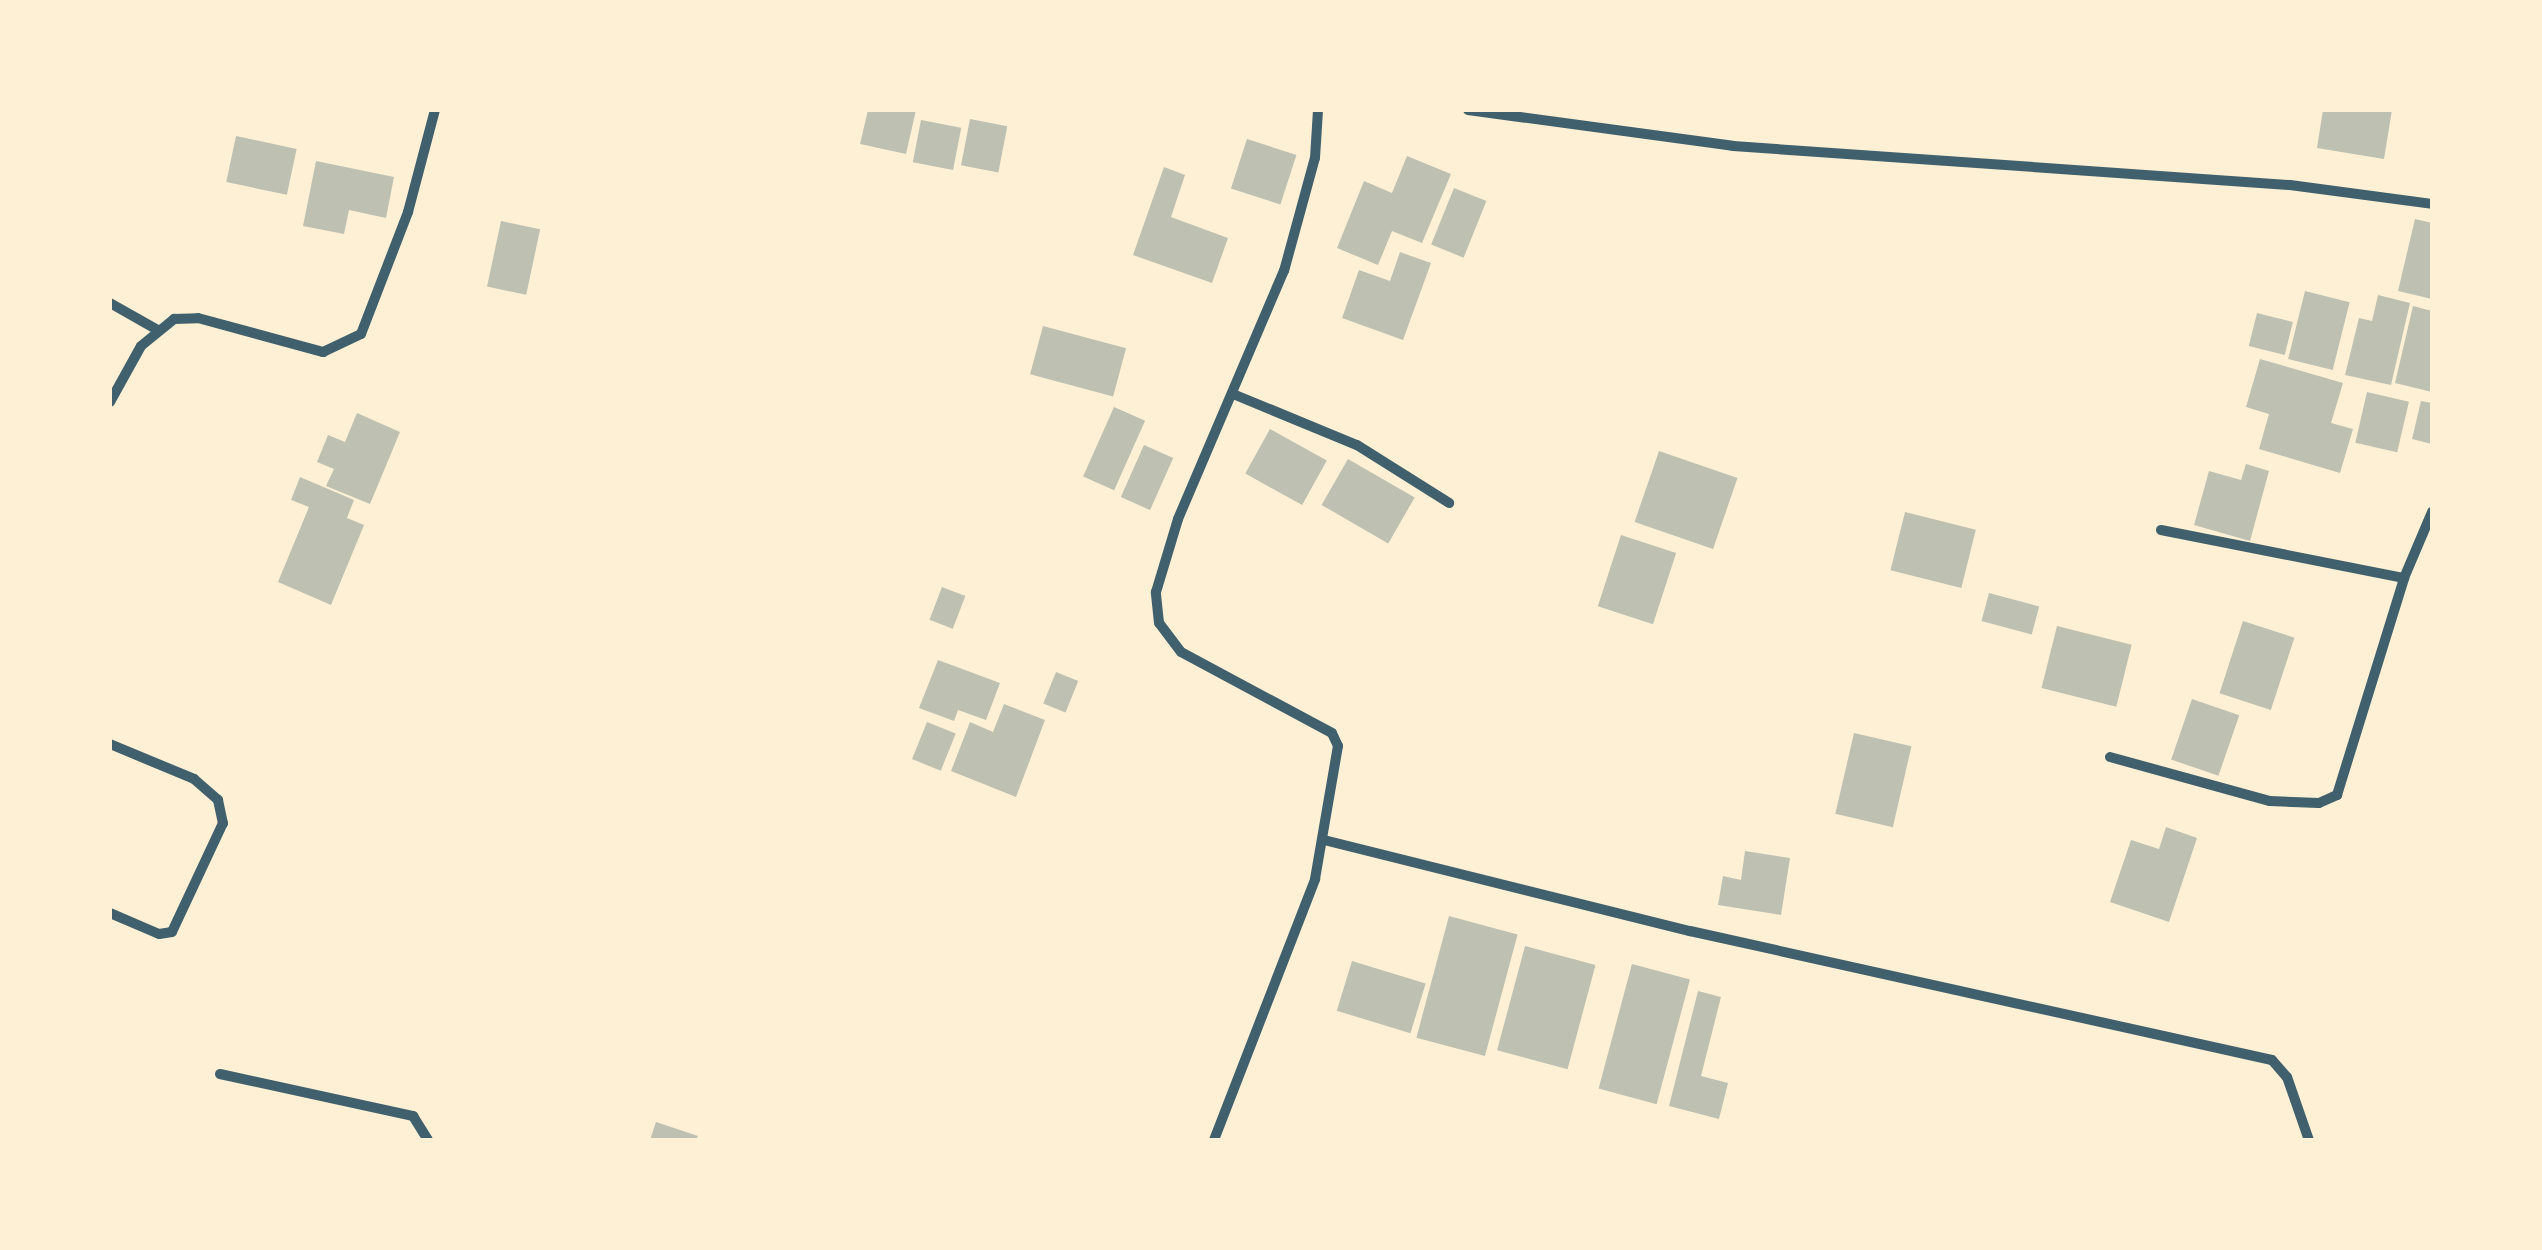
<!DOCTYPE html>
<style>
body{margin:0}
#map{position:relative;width:2542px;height:1250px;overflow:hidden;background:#fdf0d5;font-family:"Source Sans 3",sans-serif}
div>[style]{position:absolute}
.building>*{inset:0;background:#bec0b2;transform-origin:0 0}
.minor>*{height:10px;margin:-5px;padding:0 5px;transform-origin:5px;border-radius:5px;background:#3f606c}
span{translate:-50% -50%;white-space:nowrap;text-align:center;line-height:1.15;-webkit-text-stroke:10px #fdf0d5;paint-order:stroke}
.frame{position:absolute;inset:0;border:112px solid #fdf0d5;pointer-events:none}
</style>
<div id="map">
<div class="building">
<i style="clip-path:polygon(868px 110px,916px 110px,906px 154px,860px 144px)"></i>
<i style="clip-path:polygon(2323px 110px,2392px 110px,2384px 159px,2317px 148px)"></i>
<i style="left:970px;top:119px;width:38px;height:47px;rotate:11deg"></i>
<i style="left:921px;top:120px;width:41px;height:43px;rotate:11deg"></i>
<i style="left:236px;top:136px;width:62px;height:47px;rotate:12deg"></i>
<i style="left:1247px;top:139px;width:52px;height:52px;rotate:18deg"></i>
<i style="clip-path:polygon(1407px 156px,1451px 174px,1422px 243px,1392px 231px,1378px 265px,1337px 248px,1364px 181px,1392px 193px)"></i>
<i style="clip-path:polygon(316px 161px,394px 177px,386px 218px,349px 210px,344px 234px,303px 226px)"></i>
<i style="clip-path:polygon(1164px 167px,1185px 175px,1171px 217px,1228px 238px,1212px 283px,1133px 255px)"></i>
<i style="left:1454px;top:188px;width:35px;height:61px;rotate:22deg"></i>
<i style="clip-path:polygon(2415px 219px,2432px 223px,2432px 299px,2398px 291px)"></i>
<i style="left:501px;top:221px;width:40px;height:67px;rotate:12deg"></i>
<i style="clip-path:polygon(1400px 252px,1431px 263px,1403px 340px,1342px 318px,1359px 270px,1390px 281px)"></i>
<i style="left:2305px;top:291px;width:46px;height:70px;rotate:14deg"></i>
<i style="clip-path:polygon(2378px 295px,2410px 303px,2391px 385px,2345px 375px,2359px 318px,2372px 321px)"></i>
<i style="clip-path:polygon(2413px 306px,2432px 311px,2432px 392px,2395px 383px)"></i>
<i style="left:2257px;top:313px;width:37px;height:34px;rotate:14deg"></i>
<i style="left:1043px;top:326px;width:86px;height:50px;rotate:15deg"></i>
<i style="clip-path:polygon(2260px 359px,2343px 383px,2331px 423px,2353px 429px,2340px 473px,2259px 449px,2269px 414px,2246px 407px)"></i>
<i style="left:2367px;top:392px;width:43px;height:52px;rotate:13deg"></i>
<i style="clip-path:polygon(2421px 401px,2432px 403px,2432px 444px,2412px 439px)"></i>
<i style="left:1114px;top:407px;width:34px;height:76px;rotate:24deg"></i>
<i style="clip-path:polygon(357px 413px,400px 432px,370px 504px,326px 486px,334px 469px,317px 462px,328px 435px,345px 442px)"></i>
<i style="left:1270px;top:429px;width:65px;height:51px;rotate:29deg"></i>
<i style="left:1144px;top:445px;width:32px;height:57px;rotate:24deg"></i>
<i style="left:1659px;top:451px;width:83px;height:75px;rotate:19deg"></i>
<i style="left:1348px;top:459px;width:77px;height:53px;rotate:30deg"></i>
<i style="clip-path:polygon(2246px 464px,2269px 471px,2250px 541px,2194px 525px,2209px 471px,2241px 480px)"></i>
<i style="clip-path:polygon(300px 477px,354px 500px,347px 518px,364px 525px,331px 605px,278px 582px,309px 507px,291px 500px)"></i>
<i style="left:1905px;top:512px;width:73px;height:60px;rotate:14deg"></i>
<i style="left:1621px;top:535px;width:58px;height:75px;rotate:18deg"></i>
<i style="left:942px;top:587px;width:25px;height:35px;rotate:21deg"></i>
<i style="left:1989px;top:593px;width:52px;height:29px;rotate:15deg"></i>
<i style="left:2243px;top:621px;width:54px;height:76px;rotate:18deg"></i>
<i style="left:2057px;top:626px;width:77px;height:64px;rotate:14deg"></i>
<i style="clip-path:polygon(938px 660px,1000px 683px,986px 720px,958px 710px,954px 721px,919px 708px)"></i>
<i style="left:1056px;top:672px;width:24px;height:34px;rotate:22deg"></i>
<i style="left:2192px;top:699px;width:50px;height:64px;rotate:19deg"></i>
<i style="clip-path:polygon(1004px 704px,1045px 720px,1016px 797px,951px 771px,970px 722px,993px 732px)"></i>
<i style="left:927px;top:722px;width:31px;height:40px;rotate:22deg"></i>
<i style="left:1854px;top:733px;width:59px;height:83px;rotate:13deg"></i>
<i style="clip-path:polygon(2166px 827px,2197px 838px,2169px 922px,2110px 902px,2131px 840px,2159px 849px)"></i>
<i style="clip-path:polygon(1745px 851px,1790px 858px,1781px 915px,1718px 905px,1723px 876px,1741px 880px)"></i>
<i style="left:1449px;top:916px;width:71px;height:126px;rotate:15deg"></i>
<i style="left:1525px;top:946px;width:73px;height:108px;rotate:15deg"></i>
<i style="left:1352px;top:961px;width:77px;height:52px;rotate:17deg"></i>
<i style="left:1632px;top:964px;width:60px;height:129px;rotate:15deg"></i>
<i style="clip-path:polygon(1698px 991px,1721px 997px,1701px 1076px,1728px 1083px,1719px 1119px,1669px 1106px)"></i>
<i style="clip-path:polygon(656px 1122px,698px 1136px,696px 1140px,650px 1140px)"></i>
</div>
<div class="minor">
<i style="left:1468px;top:110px;width:267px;rotate:7.7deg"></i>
<i style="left:1733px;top:146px;width:558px;rotate:4.01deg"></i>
<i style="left:2290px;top:185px;width:143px;rotate:7.6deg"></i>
<i style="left:110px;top:303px;width:53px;rotate:29.5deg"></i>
<i style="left:1233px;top:394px;width:134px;rotate:22.4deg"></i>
<i style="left:1357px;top:445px;width:109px;rotate:32.2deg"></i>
<i style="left:110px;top:402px;width:64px;rotate:-61deg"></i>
<i style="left:141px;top:346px;width:43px;rotate:-39.3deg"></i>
<i style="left:174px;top:319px;width:24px;rotate:-2deg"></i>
<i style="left:198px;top:318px;width:130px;rotate:15.2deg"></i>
<i style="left:323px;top:352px;width:42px;rotate:-25.3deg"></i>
<i style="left:361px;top:334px;width:131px;rotate:-68.9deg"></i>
<i style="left:408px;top:212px;width:106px;rotate:-75.2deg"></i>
<i style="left:2161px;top:530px;width:248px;rotate:11.2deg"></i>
<i style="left:110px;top:744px;width:91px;rotate:22.6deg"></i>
<i style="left:194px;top:779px;width:32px;rotate:41deg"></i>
<i style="left:218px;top:800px;width:24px;rotate:78deg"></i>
<i style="left:223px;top:823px;width:120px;rotate:115.1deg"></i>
<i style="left:172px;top:932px;width:13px;rotate:171deg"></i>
<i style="left:159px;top:934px;width:53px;rotate:-156.8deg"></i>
<i style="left:2110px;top:757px;width:166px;rotate:15.4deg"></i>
<i style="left:2270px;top:801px;width:49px;rotate:2.3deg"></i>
<i style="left:2319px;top:803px;width:20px;rotate:-24deg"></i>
<i style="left:2337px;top:795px;width:227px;rotate:-72.8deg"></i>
<i style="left:2404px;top:578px;width:72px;rotate:-67deg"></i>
<i style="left:1324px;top:840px;width:377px;rotate:14deg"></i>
<i style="left:1690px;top:931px;width:596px;rotate:12.5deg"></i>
<i style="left:2272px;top:1060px;width:23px;rotate:49deg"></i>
<i style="left:2287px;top:1077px;width:67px;rotate:70.8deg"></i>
<i style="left:220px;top:1074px;width:198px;rotate:12.3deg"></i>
<i style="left:413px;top:1116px;width:28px;rotate:58deg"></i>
<i style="left:1214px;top:1140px;width:280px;rotate:-68.8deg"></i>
<i style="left:1315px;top:879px;width:135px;rotate:-80.2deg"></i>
<i style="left:1338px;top:746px;width:14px;rotate:-115deg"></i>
<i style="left:1332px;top:733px;width:171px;rotate:-151.8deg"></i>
<i style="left:1181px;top:652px;width:36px;rotate:-127deg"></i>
<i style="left:1159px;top:623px;width:31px;rotate:-96deg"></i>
<i style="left:1156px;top:592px;width:76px;rotate:-73.2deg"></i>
<i style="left:1178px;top:519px;width:270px;rotate:-66.9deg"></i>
<i style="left:1284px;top:271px;width:117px;rotate:-74.7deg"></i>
<i style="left:1315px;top:158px;width:48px;rotate:-86.4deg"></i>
</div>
<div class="frame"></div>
</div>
